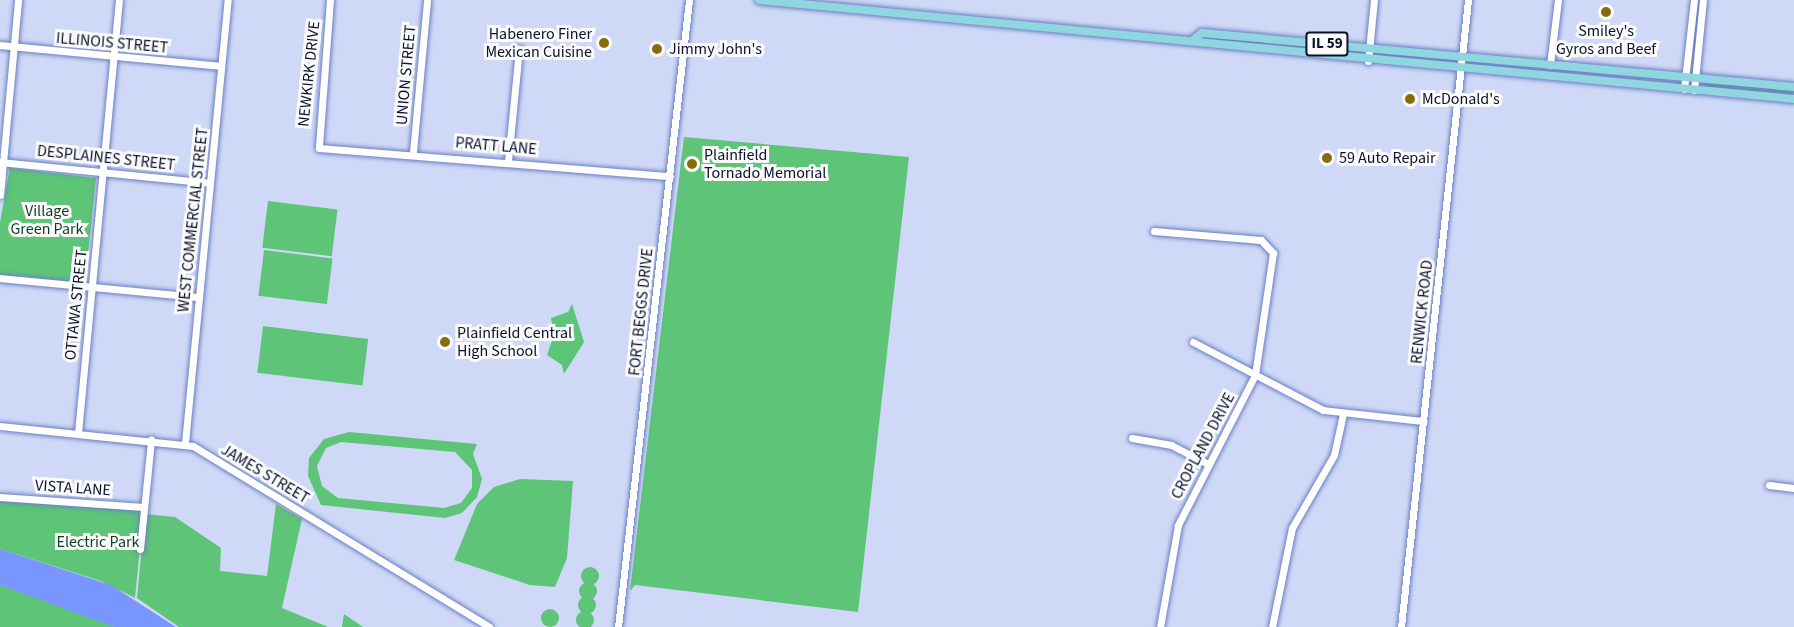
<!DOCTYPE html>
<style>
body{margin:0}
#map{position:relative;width:1794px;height:627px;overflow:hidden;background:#cfd9f7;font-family:"Source Sans 3",sans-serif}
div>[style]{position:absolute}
.green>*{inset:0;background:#5dc478;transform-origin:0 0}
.round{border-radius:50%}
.water>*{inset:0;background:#7896fd}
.roads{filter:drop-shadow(0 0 2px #6a7fc4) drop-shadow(0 0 2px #6a7fc4)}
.minor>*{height:7px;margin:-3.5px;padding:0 3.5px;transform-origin:3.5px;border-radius:3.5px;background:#fff}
.major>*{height:8px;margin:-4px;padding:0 4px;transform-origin:4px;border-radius:4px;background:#8fd6e0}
.dots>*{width:16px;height:16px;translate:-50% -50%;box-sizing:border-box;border:3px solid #fbfbfb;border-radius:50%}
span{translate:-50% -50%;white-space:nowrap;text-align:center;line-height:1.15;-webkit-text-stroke:6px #fbfbfb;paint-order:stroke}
.shield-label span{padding:2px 4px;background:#fbfbfb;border:2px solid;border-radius:4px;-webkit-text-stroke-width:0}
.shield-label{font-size:15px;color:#0a112b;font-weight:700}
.poi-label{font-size:16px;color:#0a112b}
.right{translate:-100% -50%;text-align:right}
.left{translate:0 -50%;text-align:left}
.street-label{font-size:16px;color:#0a112b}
.park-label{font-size:16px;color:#113e1f}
</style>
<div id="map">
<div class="green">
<i style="left:1705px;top:83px;width:89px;height:4px;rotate:5deg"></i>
<i style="clip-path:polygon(684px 137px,909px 157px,858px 612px,635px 585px,630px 591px)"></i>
<i style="clip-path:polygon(10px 168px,96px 178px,85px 283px,0 275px,0 222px)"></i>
<i style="left:268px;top:201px;width:70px;height:47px;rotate:7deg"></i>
<i style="left:264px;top:250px;width:69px;height:46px;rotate:7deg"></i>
<i style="clip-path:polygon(572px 304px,584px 342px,564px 374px,562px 365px,547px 355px,554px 335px,551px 318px,568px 312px)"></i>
<i style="left:263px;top:326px;width:106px;height:47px;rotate:7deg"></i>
<i style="clip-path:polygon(evenodd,349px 432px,477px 444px,473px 454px,482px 479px,477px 497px,462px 513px,445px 518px,321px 505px,308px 476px,309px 458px,324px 439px,349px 432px,341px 442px,455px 452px,472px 470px,472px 488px,461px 503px,444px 508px,338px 498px,322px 486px,317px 466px,326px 448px,341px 442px)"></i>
<i style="clip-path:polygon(520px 479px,573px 481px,567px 558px,555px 587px,530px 585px,454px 560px,477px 504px,494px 487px)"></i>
<i style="clip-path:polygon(0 497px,144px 507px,135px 598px,101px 581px,0 549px)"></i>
<i style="clip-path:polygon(276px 504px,302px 519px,282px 608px,328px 627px,179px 627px,137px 598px,145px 514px,175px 517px,221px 548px,220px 571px,267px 576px)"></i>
<i class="round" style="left:581px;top:567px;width:18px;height:18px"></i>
<i class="round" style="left:579px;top:582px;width:18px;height:18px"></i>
<i style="clip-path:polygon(0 585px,87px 613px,114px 627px,0 627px)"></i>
<i class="round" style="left:578px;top:596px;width:18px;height:18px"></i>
<i class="round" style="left:541px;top:609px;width:18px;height:18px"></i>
<i class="round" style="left:576px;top:611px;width:18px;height:18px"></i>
<i style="clip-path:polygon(344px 614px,363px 627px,342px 627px)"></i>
</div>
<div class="water">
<i style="clip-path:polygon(0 549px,111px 585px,176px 627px,114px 627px,0 585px)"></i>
</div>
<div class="roads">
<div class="minor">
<i style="left:330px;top:0;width:148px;rotate:94.3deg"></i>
<i style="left:319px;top:148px;width:352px;rotate:4.6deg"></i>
<i style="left:0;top:45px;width:222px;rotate:5.4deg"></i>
<i style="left:1368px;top:61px;width:61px;rotate:-84.4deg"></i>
<i style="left:1550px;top:65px;width:65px;rotate:-83deg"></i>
<i style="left:1684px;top:89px;width:90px;rotate:-83.6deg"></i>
<i style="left:1694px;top:90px;width:90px;rotate:-84.3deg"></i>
<i style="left:413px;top:152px;width:153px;rotate:-84.7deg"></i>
<i style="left:508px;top:161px;width:113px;rotate:-84.4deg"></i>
<i style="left:0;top:162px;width:210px;rotate:5.7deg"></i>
<i style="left:0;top:195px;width:196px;rotate:-84.7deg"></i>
<i style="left:1154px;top:231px;width:107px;rotate:4.8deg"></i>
<i style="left:1261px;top:240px;width:18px;rotate:47deg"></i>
<i style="left:1273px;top:253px;width:123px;rotate:98.4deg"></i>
<i style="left:1255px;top:375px;width:169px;rotate:117.2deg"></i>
<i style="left:1178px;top:525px;width:104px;rotate:100deg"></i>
<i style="left:0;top:278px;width:200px;rotate:5.5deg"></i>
<i style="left:1193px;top:342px;width:147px;rotate:27.6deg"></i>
<i style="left:1323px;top:410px;width:101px;rotate:6.3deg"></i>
<i style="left:0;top:426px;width:194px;rotate:5.9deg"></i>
<i style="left:193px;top:446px;width:347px;rotate:31.4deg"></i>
<i style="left:78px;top:433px;width:435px;rotate:-84.6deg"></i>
<i style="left:1132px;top:438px;width:40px;rotate:10deg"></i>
<i style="left:1171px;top:445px;width:42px;rotate:27.2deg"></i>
<i style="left:185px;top:443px;width:445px;rotate:-84.5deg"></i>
<i style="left:1769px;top:485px;width:25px;rotate:7deg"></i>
<i style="left:0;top:497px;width:144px;rotate:4deg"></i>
<i style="left:140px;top:549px;width:110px;rotate:-84.2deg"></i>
<i style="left:618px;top:627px;width:631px;rotate:-83.54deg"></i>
<i style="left:1272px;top:627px;width:101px;rotate:-78.6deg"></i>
<i style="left:1292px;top:528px;width:84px;rotate:-60.1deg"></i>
<i style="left:1334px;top:455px;width:42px;rotate:-77.6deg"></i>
<i style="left:1401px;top:627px;width:631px;rotate:-83.9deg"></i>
</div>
<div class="major">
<i style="left:759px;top:0;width:1040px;rotate:5.46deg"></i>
<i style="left:1194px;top:39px;width:10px;rotate:-37deg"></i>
<i style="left:1202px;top:33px;width:594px;rotate:5.21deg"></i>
</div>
</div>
<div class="dots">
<i style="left:1606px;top:12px;background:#886c0b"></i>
<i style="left:604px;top:43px;background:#886c0b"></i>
<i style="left:657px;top:49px;background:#886c0b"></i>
<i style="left:1410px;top:99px;background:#886c0b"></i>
<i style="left:1327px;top:158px;background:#886c0b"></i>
<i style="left:692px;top:164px;background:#886c0b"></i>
<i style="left:445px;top:342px;background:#886c0b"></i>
</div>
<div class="shield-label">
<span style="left:1327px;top:44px">IL 59</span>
</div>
<div class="poi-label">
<span style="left:1606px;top:40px">Smiley's<br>Gyros and Beef</span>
<span class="right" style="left:592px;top:43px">Habenero Finer<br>Mexican Cuisine</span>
<span class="left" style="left:669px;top:49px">Jimmy John's</span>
<span class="left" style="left:1422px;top:99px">McDonald's</span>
<span class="left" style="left:704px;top:164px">Plainfield<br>Tornado Memorial</span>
<span class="left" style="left:1339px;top:158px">59 Auto Repair</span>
<span class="left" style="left:457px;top:342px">Plainfield Central<br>High School</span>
</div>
<div class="street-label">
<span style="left:112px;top:43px;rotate:5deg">ILLINOIS STREET</span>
<span style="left:309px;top:74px;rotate:-84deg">NEWKIRK DRIVE</span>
<span style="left:406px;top:75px;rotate:-85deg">UNION STREET</span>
<span style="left:496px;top:146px;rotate:5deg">PRATT LANE</span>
<span style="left:106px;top:158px;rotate:6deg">DESPLAINES STREET</span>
<span style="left:193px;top:220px;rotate:-84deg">WEST COMMERCIAL STREET</span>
<span style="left:76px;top:305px;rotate:-84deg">OTTAWA STREET</span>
<span style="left:641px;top:312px;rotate:-84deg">FORT BEGGS DRIVE</span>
<span style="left:1422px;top:312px;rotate:-84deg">RENWICK ROAD</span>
<span style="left:1203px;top:446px;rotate:-62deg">CROPLAND DRIVE</span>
<span style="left:265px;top:474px;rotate:31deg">JAMES STREET</span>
<span style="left:73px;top:488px;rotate:4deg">VISTA LANE</span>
</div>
<div class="park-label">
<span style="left:47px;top:220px">Village<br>Green Park</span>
<span style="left:98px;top:542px">Electric Park</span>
</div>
</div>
